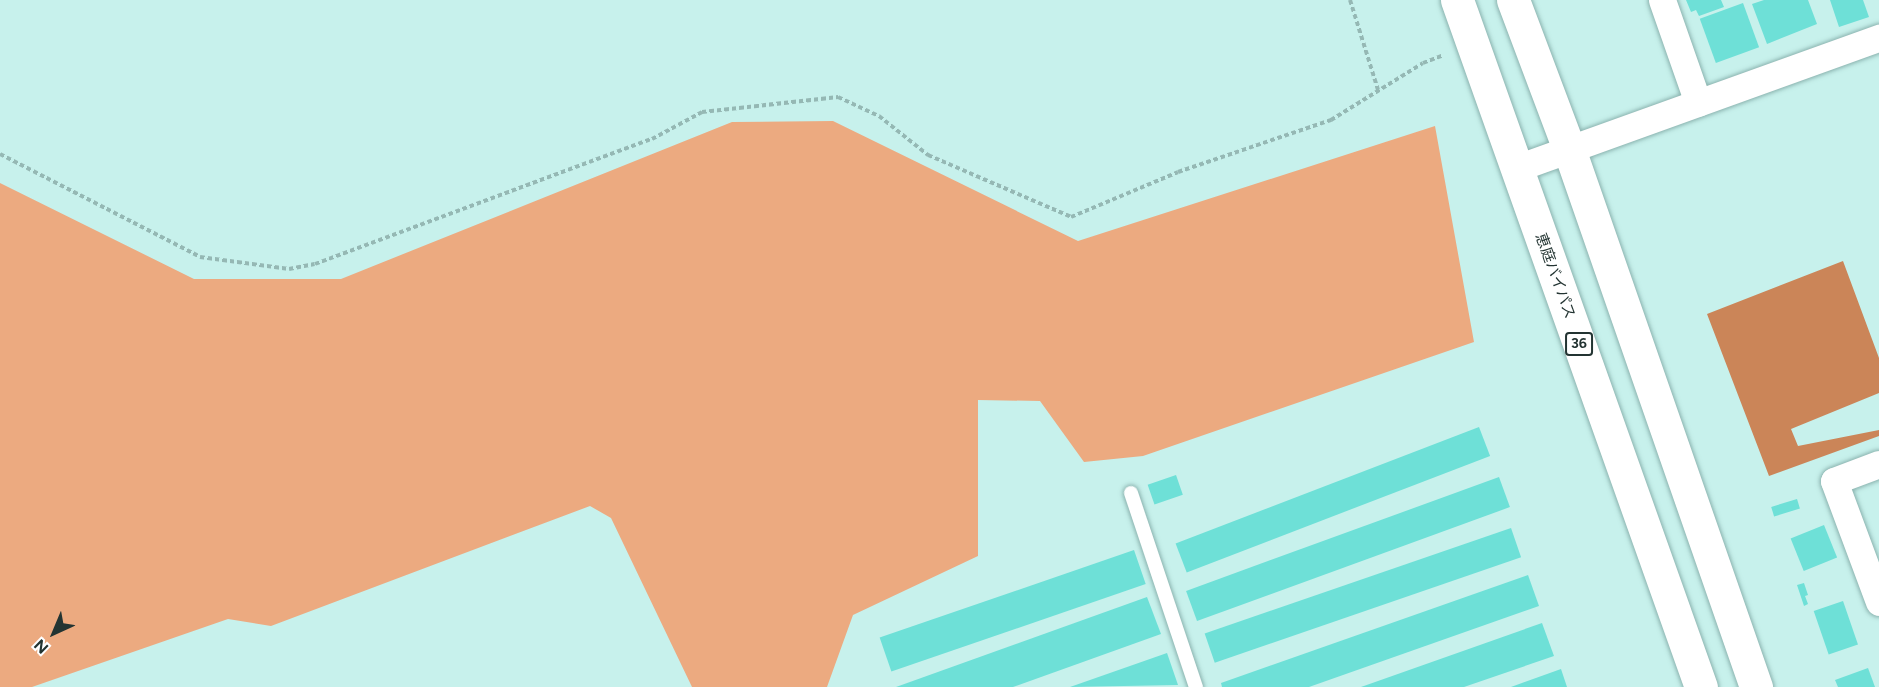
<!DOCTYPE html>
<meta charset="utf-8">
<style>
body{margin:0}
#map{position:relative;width:1879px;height:687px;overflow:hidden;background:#c7f1ec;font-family:Figtree,"Noto Sans JP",sans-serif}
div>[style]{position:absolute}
.green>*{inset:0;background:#ecaa80}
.water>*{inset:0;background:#cb8558}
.building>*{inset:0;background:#6ee0d7;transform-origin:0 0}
.path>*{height:4px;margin-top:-2px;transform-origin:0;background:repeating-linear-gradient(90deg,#95b8b4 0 4.5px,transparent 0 7.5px)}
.roads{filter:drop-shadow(0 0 2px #8bb3af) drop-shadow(0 0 2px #8bb3af)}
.lane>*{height:14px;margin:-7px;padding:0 7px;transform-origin:7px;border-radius:7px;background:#fff}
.street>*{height:27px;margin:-13.5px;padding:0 13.5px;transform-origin:13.5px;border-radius:13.5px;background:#fff}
.highway>*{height:33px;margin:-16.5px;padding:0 16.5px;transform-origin:16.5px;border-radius:16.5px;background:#fff}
span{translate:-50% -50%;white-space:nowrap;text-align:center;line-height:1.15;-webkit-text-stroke:4.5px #fff;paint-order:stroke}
.shield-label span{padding:2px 4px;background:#fff;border:2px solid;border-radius:4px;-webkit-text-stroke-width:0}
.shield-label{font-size:14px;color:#233432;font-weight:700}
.street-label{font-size:15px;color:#233432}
.north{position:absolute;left:24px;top:603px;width:60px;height:60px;-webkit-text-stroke:4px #fff;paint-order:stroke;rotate:224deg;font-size:16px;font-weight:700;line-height:24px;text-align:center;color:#233432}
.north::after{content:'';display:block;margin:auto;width:21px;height:27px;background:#233432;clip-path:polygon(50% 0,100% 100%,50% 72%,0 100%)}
</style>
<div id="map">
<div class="green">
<i style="clip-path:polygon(833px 121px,1078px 241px,1435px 126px,1474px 342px,1143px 456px,1084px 462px,1040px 401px,978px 400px,978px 556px,853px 615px,827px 687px,692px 687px,611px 518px,590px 506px,271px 626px,228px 619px,32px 687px,0 687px,0 183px,194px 279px,341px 279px,732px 122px)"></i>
</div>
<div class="water">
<i style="clip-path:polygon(1843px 261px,1879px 358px,1879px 393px,1791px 429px,1798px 446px,1879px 430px,1879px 436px,1769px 476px,1707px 314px)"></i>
</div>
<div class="building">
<i style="clip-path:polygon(1686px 0,1721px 0,1724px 7px,1699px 16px,1696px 10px,1691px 12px)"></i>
<i style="clip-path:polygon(1764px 0,1808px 0,1817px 24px,1767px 44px,1752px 4px)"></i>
<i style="clip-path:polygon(1830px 0,1863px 0,1869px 17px,1839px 27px)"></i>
<i style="left:1743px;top:3px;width:47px;height:46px;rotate:70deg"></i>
<i style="left:1479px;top:427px;width:31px;height:325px;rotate:69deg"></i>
<i style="left:1176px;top:475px;width:21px;height:30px;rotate:71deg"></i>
<i style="left:1499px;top:477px;width:32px;height:333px;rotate:70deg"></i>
<i style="left:1797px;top:499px;width:10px;height:27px;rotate:73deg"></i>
<i style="left:1824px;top:525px;width:35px;height:36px;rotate:68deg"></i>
<i style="left:1511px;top:528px;width:31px;height:324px;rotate:71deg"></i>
<i style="left:1134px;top:550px;width:36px;height:269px;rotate:71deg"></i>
<i style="clip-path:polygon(1528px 575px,1539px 606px,1309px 687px,1222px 687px,1221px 683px)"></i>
<i style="clip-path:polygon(1804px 583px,1808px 595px,1805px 596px,1808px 604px,1804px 606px,1797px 585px)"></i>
<i style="clip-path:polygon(1147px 597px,1161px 634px,1013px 687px,896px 687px)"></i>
<i style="left:1843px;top:601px;width:46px;height:31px;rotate:71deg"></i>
<i style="clip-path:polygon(1542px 623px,1554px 656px,1464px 687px,1361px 687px)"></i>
<i style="clip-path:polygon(1167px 653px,1178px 685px,1070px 687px)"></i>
<i style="clip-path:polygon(1868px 668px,1875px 687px,1838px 687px,1835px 680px)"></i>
<i style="clip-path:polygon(1561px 669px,1567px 687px,1511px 687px)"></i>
</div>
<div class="path">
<i style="left:1350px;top:0;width:94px;rotate:72.7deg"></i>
<i style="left:0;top:154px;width:225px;rotate:27.2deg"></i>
<i style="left:200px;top:257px;width:90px;rotate:7.7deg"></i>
<i style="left:289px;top:269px;width:26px;rotate:-11deg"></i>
<i style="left:315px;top:264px;width:359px;rotate:-20.4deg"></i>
<i style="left:652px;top:139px;width:57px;rotate:-28.4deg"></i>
<i style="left:702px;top:112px;width:137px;rotate:-6.3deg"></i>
<i style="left:838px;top:97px;width:45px;rotate:24.9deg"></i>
<i style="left:879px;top:116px;width:63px;rotate:38.5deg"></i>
<i style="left:928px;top:155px;width:156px;rotate:23.4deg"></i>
<i style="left:1071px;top:217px;width:116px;rotate:-22.8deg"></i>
<i style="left:1178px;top:172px;width:162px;rotate:-18.8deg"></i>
<i style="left:1331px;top:120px;width:108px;rotate:-31.8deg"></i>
<i style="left:1423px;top:63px;width:22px;rotate:-21deg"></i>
</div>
<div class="roads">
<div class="lane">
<i style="left:1131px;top:493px;width:205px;rotate:71.5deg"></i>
</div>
<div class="street">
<i style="left:1662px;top:0;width:109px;rotate:70.7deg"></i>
<i style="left:1517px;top:168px;width:385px;rotate:-19.8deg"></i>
<i style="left:1879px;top:464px;width:48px;rotate:159.3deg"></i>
<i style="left:1834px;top:481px;width:129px;rotate:69.6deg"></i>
</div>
<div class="highway">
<i style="left:1457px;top:0;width:729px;rotate:70.45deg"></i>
<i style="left:1513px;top:0;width:159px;rotate:69.4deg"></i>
<i style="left:1569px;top:149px;width:570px;rotate:70.83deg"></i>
</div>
</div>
<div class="shield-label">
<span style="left:1579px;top:344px">36</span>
</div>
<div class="street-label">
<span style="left:1555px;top:276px;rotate:70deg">恵庭バイパス</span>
</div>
<div class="north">N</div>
</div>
